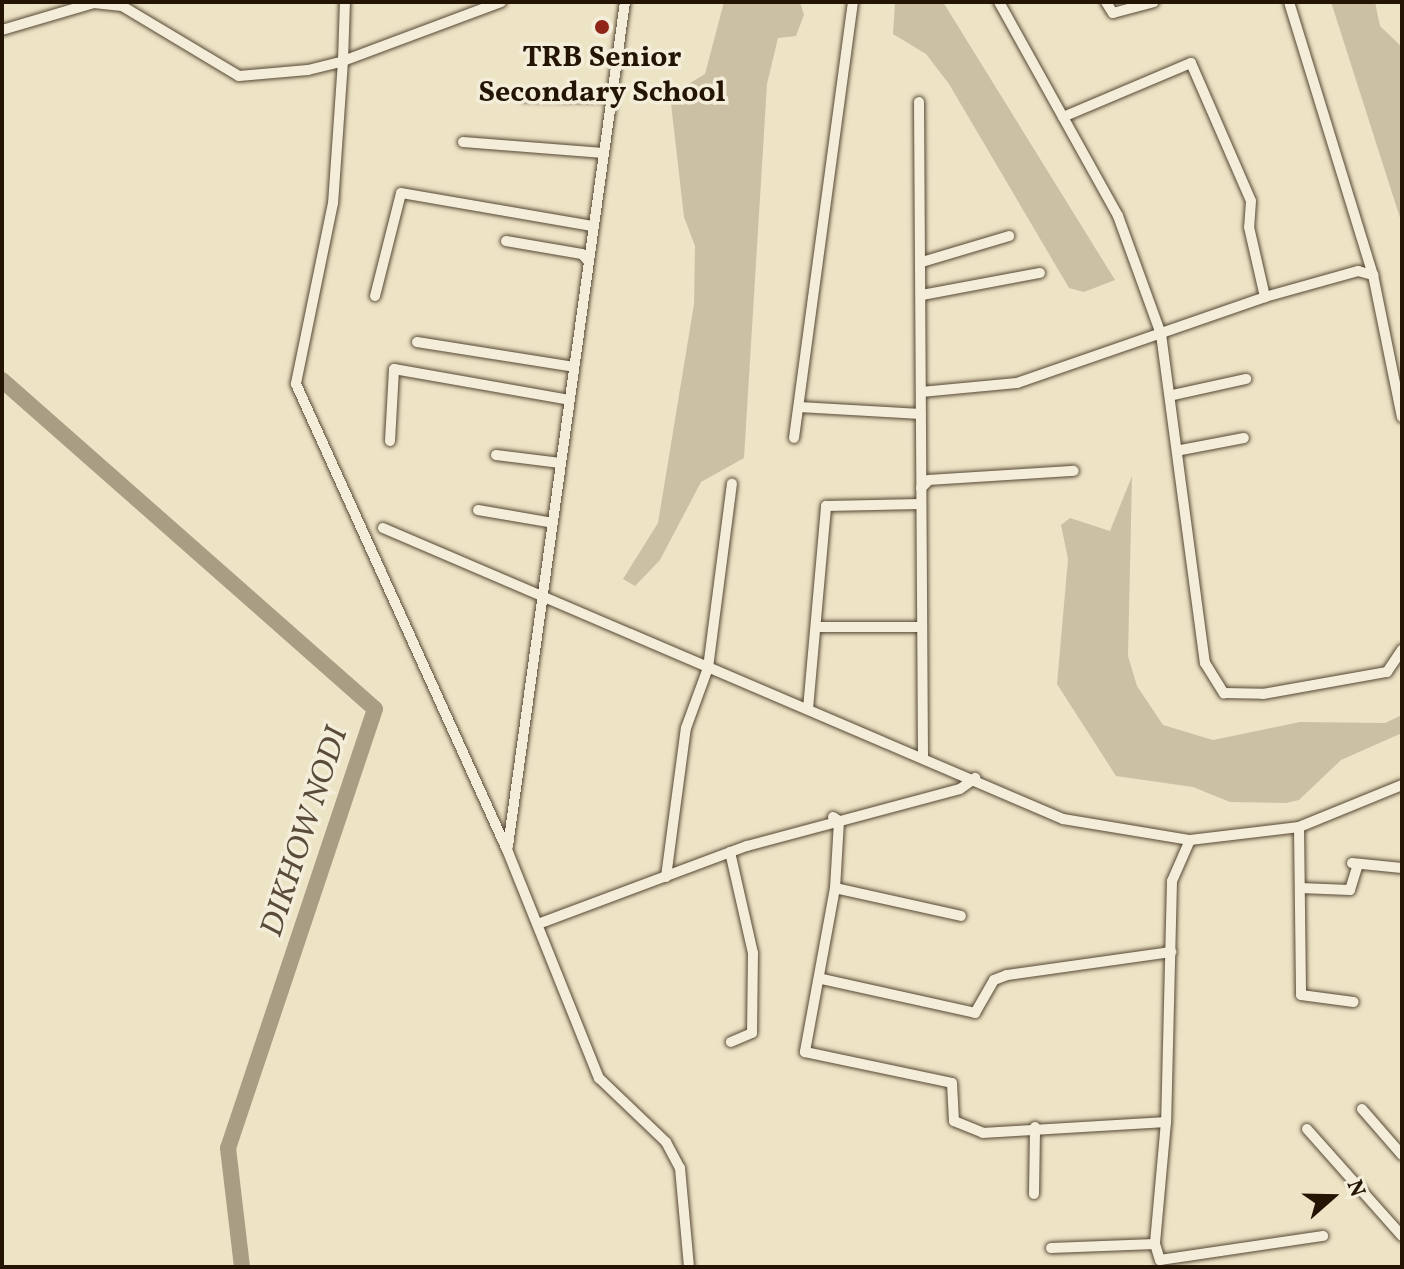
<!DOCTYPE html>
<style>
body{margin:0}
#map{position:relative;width:1404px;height:1269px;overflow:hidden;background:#ede3c5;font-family:Vollkorn,serif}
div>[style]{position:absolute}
.green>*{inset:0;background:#cbc0a4}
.river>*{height:16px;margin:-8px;padding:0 8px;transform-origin:8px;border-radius:8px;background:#a99d83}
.roads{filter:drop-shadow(0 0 2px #564834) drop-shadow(0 0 2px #564834)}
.minor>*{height:10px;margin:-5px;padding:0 5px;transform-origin:5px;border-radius:5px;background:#f3edd9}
.dots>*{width:22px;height:22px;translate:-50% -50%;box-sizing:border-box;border:4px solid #f3edd9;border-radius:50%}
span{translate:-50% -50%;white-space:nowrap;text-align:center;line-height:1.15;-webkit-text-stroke:7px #f3edd9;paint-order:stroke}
.poi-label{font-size:30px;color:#241404;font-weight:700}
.water-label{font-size:32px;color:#594b37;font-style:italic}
.frame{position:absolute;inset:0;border:4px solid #241404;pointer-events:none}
.north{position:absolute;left:1292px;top:1157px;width:80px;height:80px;-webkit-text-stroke:6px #f3edd9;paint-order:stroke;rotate:70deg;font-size:22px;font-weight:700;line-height:32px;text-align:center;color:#241404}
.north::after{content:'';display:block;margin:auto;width:28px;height:36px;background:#241404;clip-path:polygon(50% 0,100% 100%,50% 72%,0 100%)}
</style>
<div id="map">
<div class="green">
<i style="clip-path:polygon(724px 2px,800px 2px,804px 15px,796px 36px,778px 38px,767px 84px,744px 458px,701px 482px,660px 560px,635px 586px,623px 579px,658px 523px,694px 304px,695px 246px,684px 217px,670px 95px,705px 74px)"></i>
<i style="clip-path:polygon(895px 2px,943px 2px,1115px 280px,1084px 292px,1069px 288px,949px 84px,926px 54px,893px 34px)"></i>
<i style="clip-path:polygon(1331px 2px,1375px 2px,1380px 26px,1402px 47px,1402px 224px)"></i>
<i style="clip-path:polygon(1132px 476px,1128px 656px,1137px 686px,1163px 725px,1213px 740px,1300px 722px,1385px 723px,1402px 715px,1402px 733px,1341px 760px,1299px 800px,1286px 803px,1230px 802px,1193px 787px,1116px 776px,1057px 684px,1068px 559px,1061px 525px,1070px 518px,1110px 531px)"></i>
</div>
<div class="river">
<i style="left:2px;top:380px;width:497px;rotate:41.4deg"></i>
<i style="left:375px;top:709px;width:463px;rotate:108.5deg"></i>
<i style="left:228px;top:1148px;width:120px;rotate:83.3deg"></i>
</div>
<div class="roads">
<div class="minor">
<i style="left:501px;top:2px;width:169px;rotate:159.5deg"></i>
<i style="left:343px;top:61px;width:142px;rotate:94deg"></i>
<i style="left:333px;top:203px;width:185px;rotate:101.6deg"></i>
<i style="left:296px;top:384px;width:514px;rotate:65.63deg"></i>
<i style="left:508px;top:852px;width:244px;rotate:68.1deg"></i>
<i style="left:599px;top:1078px;width:93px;rotate:43.7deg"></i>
<i style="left:666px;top:1142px;width:30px;rotate:62deg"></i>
<i style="left:680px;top:1168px;width:99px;rotate:84.8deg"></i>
<i style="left:999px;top:2px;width:245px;rotate:60.9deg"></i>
<i style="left:1118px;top:216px;width:126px;rotate:70deg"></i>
<i style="left:1161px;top:334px;width:332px;rotate:82.4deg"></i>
<i style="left:1205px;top:663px;width:36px;rotate:58deg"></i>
<i style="left:1224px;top:693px;width:39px;rotate:1deg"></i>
<i style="left:1263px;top:694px;width:126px;rotate:-10.1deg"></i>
<i style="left:1387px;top:672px;width:27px;rotate:-56deg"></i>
<i style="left:1106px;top:2px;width:13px;rotate:58deg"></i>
<i style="left:1113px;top:13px;width:42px;rotate:-15deg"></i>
<i style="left:1289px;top:2px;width:286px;rotate:72.9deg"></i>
<i style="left:1373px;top:275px;width:145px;rotate:78.5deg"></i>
<i style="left:2px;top:30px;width:96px;rotate:-16.4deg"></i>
<i style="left:94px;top:3px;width:28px;rotate:6deg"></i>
<i style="left:122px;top:6px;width:136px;rotate:30.9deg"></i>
<i style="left:239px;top:76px;width:69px;rotate:-5deg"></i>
<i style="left:308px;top:70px;width:36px;rotate:-14deg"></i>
<i style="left:343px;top:61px;width:59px;rotate:-88.1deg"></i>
<i style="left:523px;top:96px;width:88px;rotate:0.7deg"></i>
<i style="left:919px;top:102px;width:655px;rotate:89.65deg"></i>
<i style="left:1063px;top:117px;width:139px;rotate:-22.9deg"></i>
<i style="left:1191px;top:63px;width:150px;rotate:66.5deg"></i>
<i style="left:1251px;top:201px;width:26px;rotate:94deg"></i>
<i style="left:1249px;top:227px;width:72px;rotate:77.1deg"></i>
<i style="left:463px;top:142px;width:141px;rotate:4.5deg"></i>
<i style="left:506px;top:241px;width:77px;rotate:9.7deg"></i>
<i style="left:582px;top:254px;width:9px;rotate:49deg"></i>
<i style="left:922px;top:262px;width:91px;rotate:-16.6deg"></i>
<i style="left:922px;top:295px;width:120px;rotate:-10.6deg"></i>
<i style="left:375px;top:296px;width:106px;rotate:-75.8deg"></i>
<i style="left:401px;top:193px;width:195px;rotate:9.8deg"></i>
<i style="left:417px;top:342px;width:159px;rotate:9deg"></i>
<i style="left:921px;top:392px;width:96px;rotate:-5.4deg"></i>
<i style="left:1017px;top:383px;width:262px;rotate:-19.1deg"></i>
<i style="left:1265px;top:297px;width:97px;rotate:-15.6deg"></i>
<i style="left:1358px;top:271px;width:16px;rotate:15deg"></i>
<i style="left:1173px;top:395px;width:75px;rotate:-12.4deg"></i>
<i style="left:799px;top:407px;width:122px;rotate:3.3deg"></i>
<i style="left:794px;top:438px;width:440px;rotate:-82.3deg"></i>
<i style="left:390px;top:441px;width:72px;rotate:-86.8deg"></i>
<i style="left:394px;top:369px;width:178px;rotate:10deg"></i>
<i style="left:1181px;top:450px;width:64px;rotate:-10.8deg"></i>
<i style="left:496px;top:455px;width:65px;rotate:7deg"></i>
<i style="left:921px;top:488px;width:11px;rotate:-45deg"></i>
<i style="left:929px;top:480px;width:145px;rotate:-3.6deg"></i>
<i style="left:478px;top:510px;width:76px;rotate:9.8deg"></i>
<i style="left:383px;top:528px;width:740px;rotate:23.17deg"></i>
<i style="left:1063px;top:819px;width:129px;rotate:9.4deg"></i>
<i style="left:1190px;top:840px;width:110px;rotate:-6.8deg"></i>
<i style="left:1299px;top:827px;width:111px;rotate:-22.2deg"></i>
<i style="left:817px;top:627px;width:104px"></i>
<i style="left:808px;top:709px;width:204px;rotate:-84.9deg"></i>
<i style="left:826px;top:506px;width:95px;rotate:-1.2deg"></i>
<i style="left:833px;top:817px;width:7px;rotate:34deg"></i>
<i style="left:839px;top:821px;width:67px;rotate:93.4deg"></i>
<i style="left:835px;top:888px;width:167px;rotate:100.4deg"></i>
<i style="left:805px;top:1052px;width:150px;rotate:11.9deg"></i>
<i style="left:952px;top:1083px;width:38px;rotate:87deg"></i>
<i style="left:954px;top:1121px;width:31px;rotate:22deg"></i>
<i style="left:983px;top:1133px;width:183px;rotate:-3.4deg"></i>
<i style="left:1299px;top:827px;width:168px;rotate:89.3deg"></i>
<i style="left:1301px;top:995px;width:53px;rotate:7.5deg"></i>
<i style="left:1190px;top:840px;width:45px;rotate:113.7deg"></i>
<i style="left:1172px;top:881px;width:241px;rotate:91.4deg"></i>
<i style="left:1166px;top:1122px;width:122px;rotate:95.2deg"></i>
<i style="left:1155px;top:1244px;width:17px;rotate:73deg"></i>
<i style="left:1160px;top:1260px;width:165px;rotate:-8.4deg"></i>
<i style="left:508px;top:846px;width:852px;rotate:-82.11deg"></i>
<i style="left:730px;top:852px;width:104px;rotate:77.2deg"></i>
<i style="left:753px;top:953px;width:80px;rotate:90.7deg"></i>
<i style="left:752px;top:1033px;width:23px;rotate:157deg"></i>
<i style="left:1352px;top:863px;width:50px;rotate:5.7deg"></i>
<i style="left:666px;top:877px;width:150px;rotate:-82.4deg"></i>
<i style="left:686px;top:728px;width:64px;rotate:-69.9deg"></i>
<i style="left:708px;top:668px;width:186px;rotate:-82.6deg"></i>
<i style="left:835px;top:888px;width:129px;rotate:12.5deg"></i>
<i style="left:1300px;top:888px;width:50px;rotate:2.3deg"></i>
<i style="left:1350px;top:890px;width:27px;rotate:-73deg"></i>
<i style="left:538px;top:924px;width:223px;rotate:-20.5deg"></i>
<i style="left:747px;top:846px;width:220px;rotate:-15deg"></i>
<i style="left:960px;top:789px;width:19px;rotate:-36deg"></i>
<i style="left:822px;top:979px;width:157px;rotate:12.5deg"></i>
<i style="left:975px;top:1013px;width:38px;rotate:-60deg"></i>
<i style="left:994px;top:980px;width:14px;rotate:-21deg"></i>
<i style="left:1007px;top:975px;width:166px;rotate:-8deg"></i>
<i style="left:1362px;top:1109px;width:61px;rotate:49deg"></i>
<i style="left:1307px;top:1129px;width:143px;rotate:48.4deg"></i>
<i style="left:1034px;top:1194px;width:67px;rotate:-89.1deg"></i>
<i style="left:1051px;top:1248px;width:104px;rotate:-2.2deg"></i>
</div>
</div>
<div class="dots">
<i style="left:602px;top:27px;background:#8f2418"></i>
</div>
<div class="poi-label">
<span style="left:602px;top:75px">TRB Senior<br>Secondary School</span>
</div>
<div class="water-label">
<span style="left:306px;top:832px;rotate:-72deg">DIKHOW NODI</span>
</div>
<div class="frame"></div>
<div class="north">N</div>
</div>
